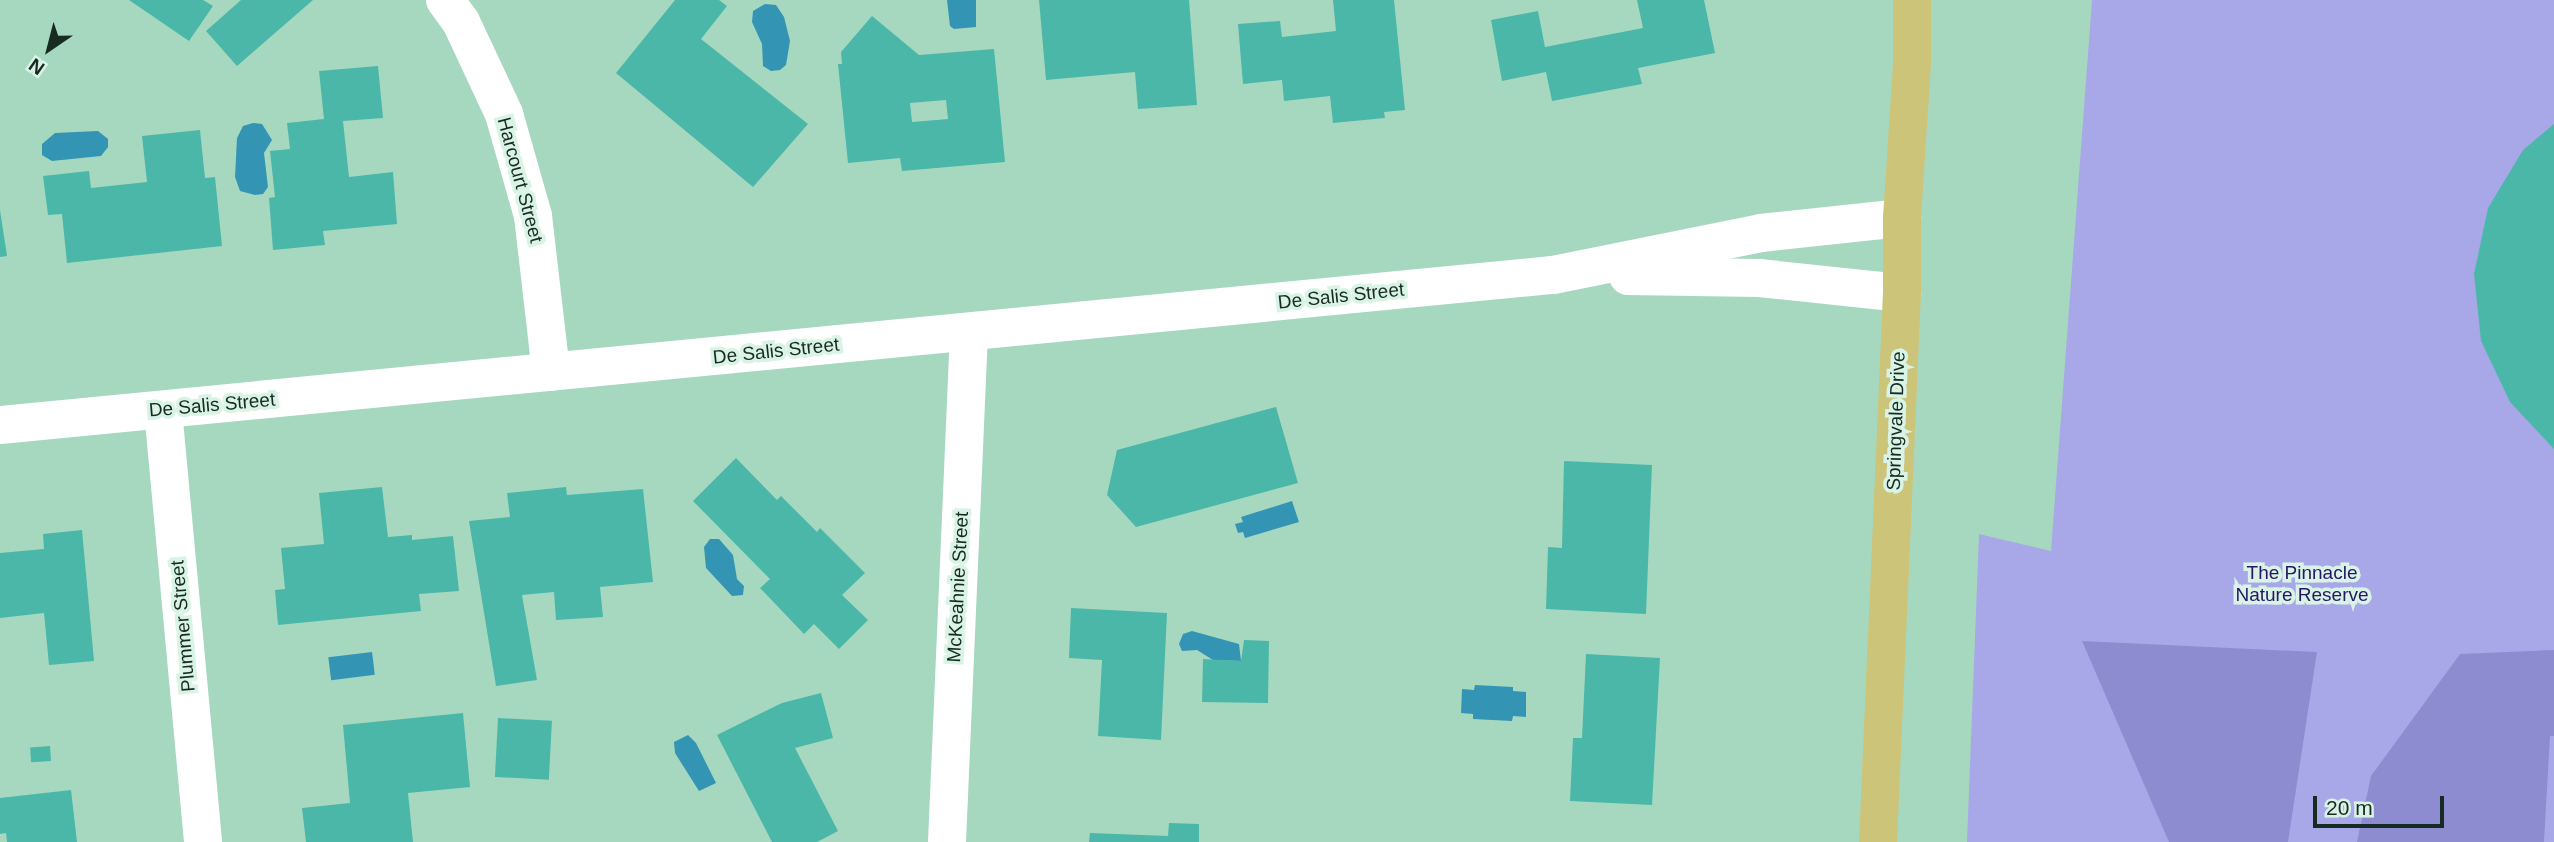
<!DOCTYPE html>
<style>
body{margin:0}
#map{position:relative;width:2554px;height:842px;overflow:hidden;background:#a6d8c0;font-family:Helvetica,sans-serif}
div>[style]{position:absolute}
.green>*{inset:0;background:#a8a8e9}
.forest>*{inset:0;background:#8d8cd0}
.water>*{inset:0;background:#3394b4;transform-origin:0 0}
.building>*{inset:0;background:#4bb7a9;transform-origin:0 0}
.minor>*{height:38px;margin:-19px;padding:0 19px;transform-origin:19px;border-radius:19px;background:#fff}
.major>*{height:38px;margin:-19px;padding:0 19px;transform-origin:19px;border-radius:19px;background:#cbc479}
span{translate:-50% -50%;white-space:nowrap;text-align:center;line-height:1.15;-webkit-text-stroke:7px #d9f3e6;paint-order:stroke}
.street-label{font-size:19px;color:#172b22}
.park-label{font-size:19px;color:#271665}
.north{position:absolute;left:14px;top:14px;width:70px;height:70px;-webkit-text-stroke:5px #d9f3e6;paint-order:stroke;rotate:215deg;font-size:19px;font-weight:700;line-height:28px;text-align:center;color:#172b22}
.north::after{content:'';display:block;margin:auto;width:24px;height:32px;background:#172b22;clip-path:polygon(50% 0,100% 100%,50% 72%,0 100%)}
.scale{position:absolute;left:2313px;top:796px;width:131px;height:32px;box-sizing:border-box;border:4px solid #172b22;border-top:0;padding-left:9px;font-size:21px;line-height:24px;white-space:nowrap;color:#172b22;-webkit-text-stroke:5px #d9f3e6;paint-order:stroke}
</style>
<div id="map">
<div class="green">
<i style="clip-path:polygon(2092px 0,2554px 0,2554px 842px,1967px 842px,1979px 534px,2051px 551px)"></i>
</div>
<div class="forest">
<i style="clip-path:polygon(2082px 641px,2317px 652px,2288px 842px,2169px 842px)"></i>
<i style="clip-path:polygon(2554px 650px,2554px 736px,2550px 736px,2544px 842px,2357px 842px,2371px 776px,2460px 654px)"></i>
</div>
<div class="water">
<i style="clip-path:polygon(947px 0,976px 0,976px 27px,954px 29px,950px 26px)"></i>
<i style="clip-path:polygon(765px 4px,776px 5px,784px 17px,790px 41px,786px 65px,780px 70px,771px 71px,763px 66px,762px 44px,752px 22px,753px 11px)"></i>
<i style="clip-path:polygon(253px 123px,262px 124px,272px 140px,264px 153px,268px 187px,263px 194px,255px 195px,240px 191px,235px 177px,237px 138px,243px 126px)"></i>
<i style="clip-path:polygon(98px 131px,108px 139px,108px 147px,101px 156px,52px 161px,42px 155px,42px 144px,55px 133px)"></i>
<i style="clip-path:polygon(1292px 501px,1299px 522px,1245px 538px,1243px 532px,1238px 533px,1235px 524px,1243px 522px,1241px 517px)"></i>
<i style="clip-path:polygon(710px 539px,719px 539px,733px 555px,737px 579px,744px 586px,743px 595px,732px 596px,706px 568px,704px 547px)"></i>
<i style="clip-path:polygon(1192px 631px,1239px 644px,1241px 661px,1213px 660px,1197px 650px,1182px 651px,1179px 644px,1183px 634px)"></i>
<i style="left:372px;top:652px;width:23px;height:44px;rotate:83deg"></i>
<i style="clip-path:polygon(1475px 685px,1513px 687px,1513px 691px,1526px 692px,1526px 717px,1513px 716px,1512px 721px,1473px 719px,1473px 714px,1461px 713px,1462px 689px,1474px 690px)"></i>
<i style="clip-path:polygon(688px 735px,696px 743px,716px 783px,699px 791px,675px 753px,674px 742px)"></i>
</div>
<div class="building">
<i style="clip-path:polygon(129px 0,203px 0,213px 6px,189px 41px)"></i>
<i style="clip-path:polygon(241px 0,313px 0,237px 66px,206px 31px)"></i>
<i style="clip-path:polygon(675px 0,719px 0,727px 6px,701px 39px,808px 124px,753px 187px,616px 73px)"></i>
<i style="clip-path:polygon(1039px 0,1189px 0,1197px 105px,1138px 109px,1135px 72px,1046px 80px)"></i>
<i style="clip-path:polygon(1333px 0,1394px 0,1405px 110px,1384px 112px,1385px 118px,1333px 123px,1330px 96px,1284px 101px,1282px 80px,1243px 84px,1238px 24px,1280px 21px,1282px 37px,1336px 31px)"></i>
<i style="clip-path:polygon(1637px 0,1704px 0,1715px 53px,1638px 68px,1642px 84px,1552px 101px,1546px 72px,1502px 81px,1491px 20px,1538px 11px,1545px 47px,1643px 28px)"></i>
<i style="clip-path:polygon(evenodd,872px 16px,919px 55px,994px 49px,1005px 162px,902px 171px,900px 158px,848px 163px,838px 64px,842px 64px,841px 52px,872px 16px,946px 100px,948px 119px,912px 122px,910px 103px,946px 100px)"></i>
<i style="clip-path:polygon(378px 66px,383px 118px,343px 121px,349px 177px,393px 172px,397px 224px,323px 231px,325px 245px,273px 250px,269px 198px,275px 197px,270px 151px,290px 149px,287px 123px,324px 119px,319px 71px)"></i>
<i style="clip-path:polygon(2554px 124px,2554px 449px,2510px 402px,2481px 341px,2474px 274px,2488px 208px,2523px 150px)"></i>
<i style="clip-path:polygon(200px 130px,205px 178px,215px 177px,222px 246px,67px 263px,62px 214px,48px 215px,43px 176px,89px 171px,91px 188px,147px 182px,142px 136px)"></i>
<i style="clip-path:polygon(0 210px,7px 256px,0 257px)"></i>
<i style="clip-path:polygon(1276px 407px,1298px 483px,1136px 527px,1107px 495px,1117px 450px)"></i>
<i style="clip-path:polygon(736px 458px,777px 500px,781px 496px,817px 532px,820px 528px,865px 573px,842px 595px,868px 620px,839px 649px,814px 624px,804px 634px,760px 588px,770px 579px,693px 501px)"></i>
<i style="clip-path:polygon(1564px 461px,1652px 465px,1646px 614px,1546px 609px,1548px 547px,1562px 548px)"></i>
<i style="clip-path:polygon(382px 487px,388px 537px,412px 535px,412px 540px,453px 536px,459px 591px,419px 594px,421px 611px,278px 625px,275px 590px,285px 589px,281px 548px,324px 544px,319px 493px)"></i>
<i style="clip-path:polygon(566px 487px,567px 495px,643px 489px,653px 582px,600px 587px,603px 617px,556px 620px,554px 592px,522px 595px,537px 680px,496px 686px,469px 521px,510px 517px,507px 493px)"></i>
<i style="clip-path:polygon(82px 530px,94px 661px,49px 665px,44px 613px,0 618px,0 553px,44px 549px,43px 534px)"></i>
<i style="clip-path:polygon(1071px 608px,1167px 613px,1161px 740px,1098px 736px,1102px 660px,1069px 658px)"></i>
<i style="clip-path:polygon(1244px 640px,1269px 641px,1268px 703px,1202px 702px,1203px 659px,1241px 661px)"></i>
<i style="clip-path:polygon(1586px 654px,1660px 658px,1652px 805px,1570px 801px,1573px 738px,1582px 738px)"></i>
<i style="clip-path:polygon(821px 693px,833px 738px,795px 748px,838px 831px,817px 842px,772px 842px,717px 735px,782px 703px)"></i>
<i style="clip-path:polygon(463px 713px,470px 787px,408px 793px,413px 842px,306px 842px,302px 808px,350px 803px,343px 725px)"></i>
<i style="left:498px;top:718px;width:54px;height:59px;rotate:3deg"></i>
<i style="left:50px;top:746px;width:15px;height:20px;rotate:86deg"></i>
<i style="clip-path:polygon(71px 790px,77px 842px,7px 842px,6px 833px,0 834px,0 798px)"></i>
<i style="clip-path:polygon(1169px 823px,1199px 824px,1199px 842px,1089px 842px,1090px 833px,1168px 836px)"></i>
</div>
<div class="minor">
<i style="left:445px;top:0;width:27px;rotate:54deg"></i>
<i style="left:461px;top:22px;width:102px;rotate:64.9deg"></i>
<i style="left:504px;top:114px;width:106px;rotate:74.1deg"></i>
<i style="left:533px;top:216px;width:157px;rotate:83.4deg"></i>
<i style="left:1628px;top:276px;width:131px;rotate:0.9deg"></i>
<i style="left:1759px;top:278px;width:144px;rotate:6deg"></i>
<i style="left:163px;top:410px;width:434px;rotate:84.7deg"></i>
<i style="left:0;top:425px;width:1560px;rotate:-5.52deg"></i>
<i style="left:1553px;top:275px;width:212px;rotate:-11.4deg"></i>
<i style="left:1761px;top:233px;width:142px;rotate:-6.1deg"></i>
<i style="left:947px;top:842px;width:510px;rotate:-87.53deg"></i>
</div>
<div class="major">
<i style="left:1878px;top:842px;width:550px;rotate:-87.5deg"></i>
<i style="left:1902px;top:293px;width:75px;rotate:-90deg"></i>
<i style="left:1902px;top:218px;width:154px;rotate:-86.3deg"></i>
<i style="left:1912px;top:64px;width:64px;rotate:-90deg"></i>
</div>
<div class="street-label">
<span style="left:520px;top:180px;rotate:75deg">Harcourt Street</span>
<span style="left:1341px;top:296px;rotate:-6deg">De Salis Street</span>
<span style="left:776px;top:351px;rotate:-6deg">De Salis Street</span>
<span style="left:212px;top:405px;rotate:-5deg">De Salis Street</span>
<span style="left:1896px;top:421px;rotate:-88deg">Springvale Drive</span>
<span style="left:958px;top:587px;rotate:-87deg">McKeahnie Street</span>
<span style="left:183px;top:626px;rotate:-95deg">Plummer Street</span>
</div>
<div class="park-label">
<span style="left:2302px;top:584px">The Pinnacle<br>Nature Reserve</span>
</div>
<div class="north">N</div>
<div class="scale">20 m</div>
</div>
